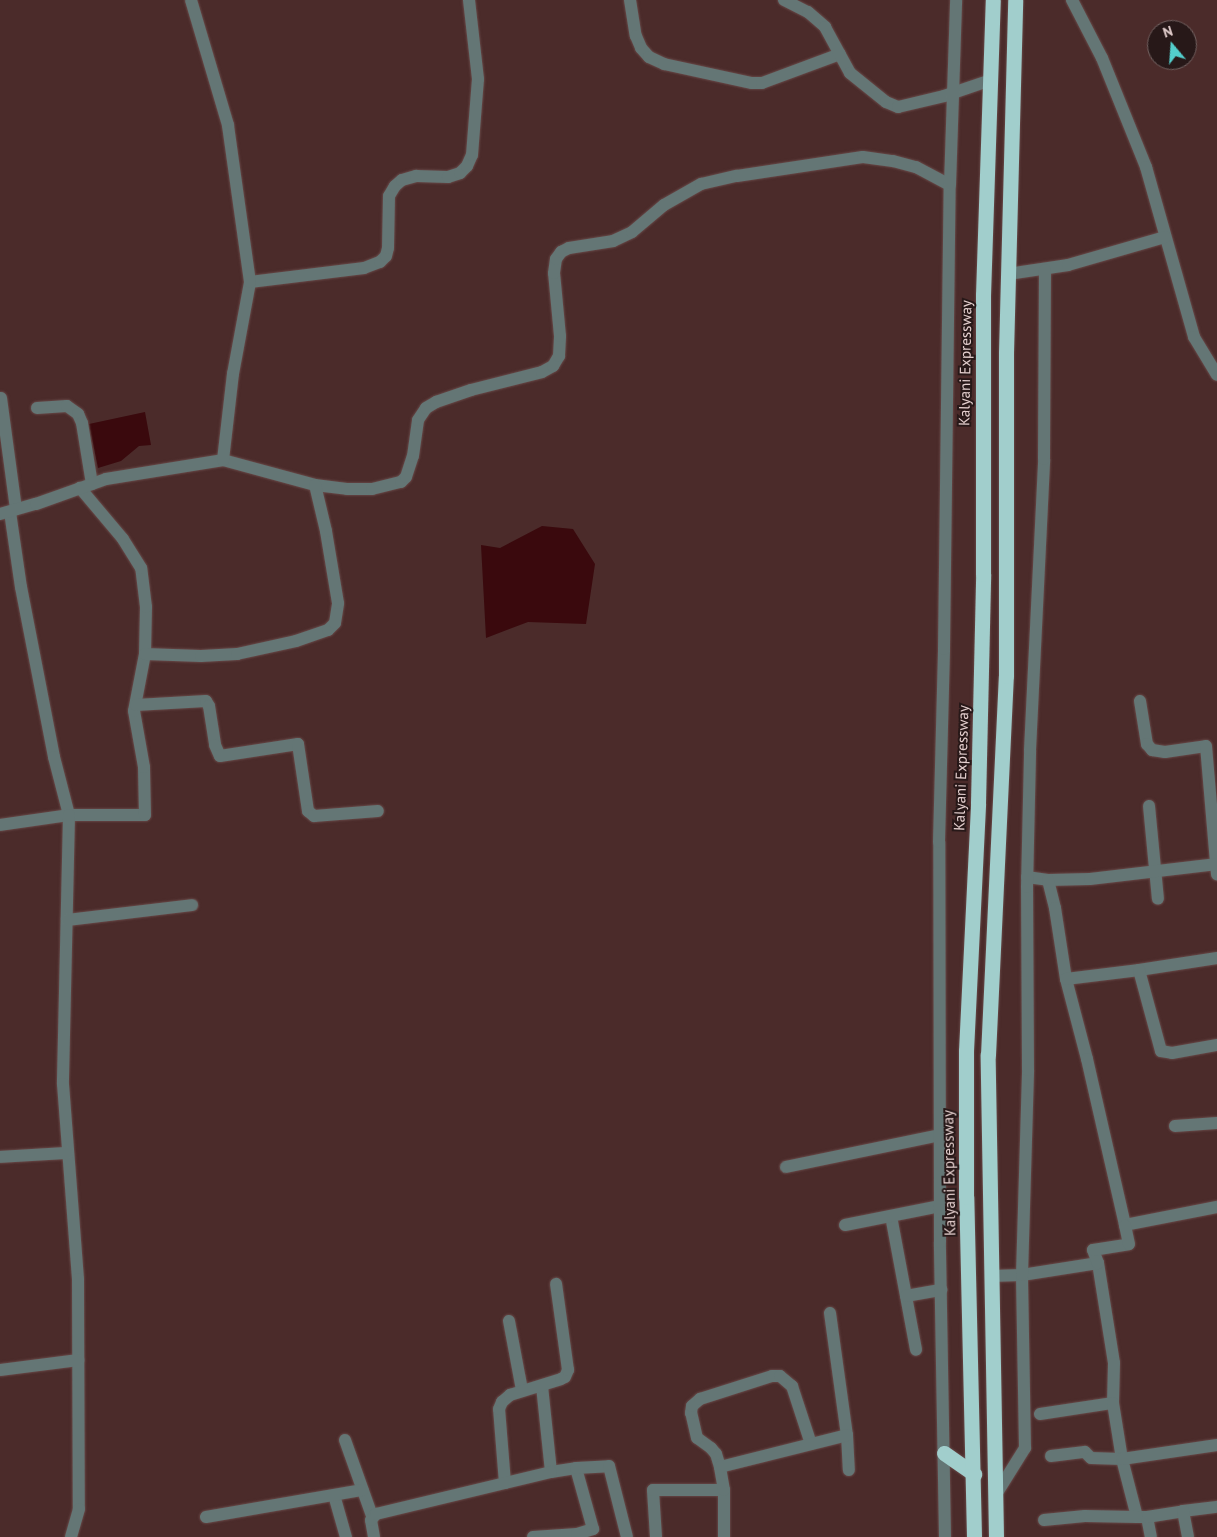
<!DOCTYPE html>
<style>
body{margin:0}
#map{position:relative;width:1217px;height:1537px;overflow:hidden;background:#4b2b2a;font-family:"PT Sans",sans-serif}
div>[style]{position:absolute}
.water>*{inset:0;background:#3a090d}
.roads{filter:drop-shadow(0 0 1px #674948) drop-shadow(0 0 1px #674948)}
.minor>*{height:12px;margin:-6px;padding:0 6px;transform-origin:6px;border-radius:6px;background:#647675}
.highway>*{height:15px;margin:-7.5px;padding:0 7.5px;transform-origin:7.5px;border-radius:7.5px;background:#a1cecc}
span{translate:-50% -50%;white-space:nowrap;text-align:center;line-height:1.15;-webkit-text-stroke:4px #271818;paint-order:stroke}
.street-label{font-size:15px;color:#e5d0cf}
.north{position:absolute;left:1147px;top:20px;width:50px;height:50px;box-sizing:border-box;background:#271818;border:1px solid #736261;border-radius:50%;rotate:342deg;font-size:14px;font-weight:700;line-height:20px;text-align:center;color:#e5d0cf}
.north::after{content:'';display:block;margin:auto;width:18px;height:22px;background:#53cdcb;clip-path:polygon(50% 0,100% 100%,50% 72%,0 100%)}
</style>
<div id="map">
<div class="water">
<i style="clip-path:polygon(145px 412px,151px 445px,139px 446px,121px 461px,98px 468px,89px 424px)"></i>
<i style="clip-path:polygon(542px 526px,573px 529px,595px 564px,586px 624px,528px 622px,486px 638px,481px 545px,500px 548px)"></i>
</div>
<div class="roads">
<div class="minor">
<i style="left:630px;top:0;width:36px;rotate:81deg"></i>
<i style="left:636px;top:36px;width:13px;rotate:67deg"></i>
<i style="left:641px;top:48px;width:12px;rotate:48deg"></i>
<i style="left:649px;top:57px;width:17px;rotate:25deg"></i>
<i style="left:664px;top:64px;width:90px;rotate:12.2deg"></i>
<i style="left:752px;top:83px;width:10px"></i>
<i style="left:762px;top:83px;width:83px;rotate:-20.4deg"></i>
<i style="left:784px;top:0;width:27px;rotate:27deg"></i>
<i style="left:808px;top:12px;width:23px;rotate:41deg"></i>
<i style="left:825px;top:27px;width:52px;rotate:61.5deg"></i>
<i style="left:850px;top:73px;width:46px;rotate:38.9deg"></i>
<i style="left:886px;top:102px;width:13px;rotate:23deg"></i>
<i style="left:898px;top:107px;width:47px;rotate:-13.4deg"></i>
<i style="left:944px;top:96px;width:50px;rotate:-18.8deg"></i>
<i style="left:1072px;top:0;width:65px;rotate:62.7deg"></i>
<i style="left:1102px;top:58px;width:118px;rotate:68deg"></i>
<i style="left:1146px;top:167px;width:177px;rotate:74.2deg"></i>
<i style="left:1194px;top:337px;width:44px;rotate:58.8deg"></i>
<i style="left:1008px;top:274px;width:61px;rotate:-8.5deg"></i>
<i style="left:1068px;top:265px;width:101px;rotate:-16.1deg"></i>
<i style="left:250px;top:282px;width:115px;rotate:-7deg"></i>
<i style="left:364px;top:268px;width:17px;rotate:-21deg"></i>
<i style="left:380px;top:262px;width:8px;rotate:-45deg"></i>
<i style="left:386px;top:256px;width:8px;rotate:-76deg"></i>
<i style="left:388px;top:248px;width:52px;rotate:-88.9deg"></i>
<i style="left:389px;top:196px;width:12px;rotate:-59deg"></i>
<i style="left:395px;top:186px;width:9px;rotate:-41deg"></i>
<i style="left:402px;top:180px;width:15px;rotate:-16deg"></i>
<i style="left:416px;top:176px;width:32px;rotate:2deg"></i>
<i style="left:448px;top:177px;width:13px;rotate:-18deg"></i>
<i style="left:460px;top:173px;width:10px;rotate:-45deg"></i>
<i style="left:467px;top:166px;width:12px;rotate:-66deg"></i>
<i style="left:472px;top:155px;width:76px;rotate:-85.5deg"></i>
<i style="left:478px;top:79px;width:80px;rotate:-96.5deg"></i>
<i style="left:1px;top:398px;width:112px;rotate:82.3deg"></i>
<i style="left:16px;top:509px;width:7px;rotate:153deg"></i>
<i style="left:10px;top:512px;width:76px;rotate:81.7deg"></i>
<i style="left:21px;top:587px;width:173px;rotate:79deg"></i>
<i style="left:54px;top:757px;width:60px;rotate:75.5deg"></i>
<i style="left:69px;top:815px;width:76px"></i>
<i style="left:145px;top:815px;width:48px;rotate:-91.2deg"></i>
<i style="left:144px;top:767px;width:57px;rotate:-100.1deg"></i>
<i style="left:134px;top:711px;width:58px;rotate:-79.1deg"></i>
<i style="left:145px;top:654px;width:47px;rotate:-88.8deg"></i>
<i style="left:146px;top:607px;width:39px;rotate:-97deg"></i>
<i style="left:141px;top:568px;width:34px;rotate:-122deg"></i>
<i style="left:123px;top:539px;width:67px;rotate:-130.1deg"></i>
<i style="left:37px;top:408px;width:30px;rotate:-4deg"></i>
<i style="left:67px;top:406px;width:14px;rotate:36deg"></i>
<i style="left:78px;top:414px;width:10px;rotate:66deg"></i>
<i style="left:82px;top:423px;width:62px;rotate:80.7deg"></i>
<i style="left:223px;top:460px;width:95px;rotate:15.2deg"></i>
<i style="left:315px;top:485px;width:32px;rotate:7deg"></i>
<i style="left:347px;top:489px;width:25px"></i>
<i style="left:372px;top:489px;width:30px;rotate:-14deg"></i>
<i style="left:401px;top:482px;width:7px;rotate:-45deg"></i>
<i style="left:406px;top:477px;width:22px;rotate:-72deg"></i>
<i style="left:413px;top:456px;width:36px;rotate:-82deg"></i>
<i style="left:418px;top:420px;width:14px;rotate:-56deg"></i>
<i style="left:426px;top:408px;width:12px;rotate:-31deg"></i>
<i style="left:436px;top:402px;width:37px;rotate:-19deg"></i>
<i style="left:471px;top:390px;width:73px;rotate:-14.2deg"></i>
<i style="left:542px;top:372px;width:13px;rotate:-29deg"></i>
<i style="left:553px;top:366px;width:12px;rotate:-59deg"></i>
<i style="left:559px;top:356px;width:20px;rotate:-87deg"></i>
<i style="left:560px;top:336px;width:63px;rotate:-95.4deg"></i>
<i style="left:554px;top:273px;width:14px;rotate:-82deg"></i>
<i style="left:556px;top:259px;width:9px;rotate:-54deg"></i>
<i style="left:561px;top:252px;width:9px;rotate:-27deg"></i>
<i style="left:569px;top:248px;width:45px;rotate:-9deg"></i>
<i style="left:613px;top:241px;width:21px;rotate:-25deg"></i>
<i style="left:632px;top:232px;width:42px;rotate:-40.2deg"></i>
<i style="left:664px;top:205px;width:43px;rotate:-29.6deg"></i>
<i style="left:701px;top:184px;width:37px;rotate:-13deg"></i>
<i style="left:737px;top:176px;width:127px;rotate:-8.6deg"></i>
<i style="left:863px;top:157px;width:30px;rotate:8deg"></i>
<i style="left:893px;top:161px;width:24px;rotate:15deg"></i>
<i style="left:916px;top:167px;width:38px;rotate:28deg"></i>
<i style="left:0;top:514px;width:37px;rotate:-16deg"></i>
<i style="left:36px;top:504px;width:74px;rotate:-19.7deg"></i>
<i style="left:106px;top:479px;width:119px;rotate:-9.2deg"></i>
<i style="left:223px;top:460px;width:87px;rotate:-83.4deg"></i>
<i style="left:233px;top:374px;width:94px;rotate:-79.5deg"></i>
<i style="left:250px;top:282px;width:159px;rotate:-98deg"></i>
<i style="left:228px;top:125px;width:130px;rotate:-106.5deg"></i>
<i style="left:145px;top:654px;width:56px;rotate:2deg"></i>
<i style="left:201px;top:656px;width:36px;rotate:-3deg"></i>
<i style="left:237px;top:654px;width:60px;rotate:-12.4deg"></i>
<i style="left:296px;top:641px;width:34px;rotate:-19deg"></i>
<i style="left:328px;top:630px;width:10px;rotate:-45deg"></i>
<i style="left:335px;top:623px;width:20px;rotate:-81deg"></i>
<i style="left:338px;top:603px;width:73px;rotate:-99.5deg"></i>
<i style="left:326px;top:531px;width:47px;rotate:-103.4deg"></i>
<i style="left:1140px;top:701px;width:44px;rotate:80.8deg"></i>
<i style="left:1147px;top:744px;width:8px;rotate:50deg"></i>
<i style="left:1152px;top:750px;width:13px;rotate:9deg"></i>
<i style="left:1165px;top:752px;width:41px;rotate:-8.3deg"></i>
<i style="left:1206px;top:746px;width:129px;rotate:85.1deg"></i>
<i style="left:136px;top:705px;width:70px;rotate:-3.3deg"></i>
<i style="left:206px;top:701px;width:6px;rotate:59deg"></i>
<i style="left:209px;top:706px;width:39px;rotate:81deg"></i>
<i style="left:215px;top:745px;width:12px;rotate:66deg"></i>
<i style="left:220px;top:756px;width:79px;rotate:-8.7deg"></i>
<i style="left:298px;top:744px;width:68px;rotate:81.5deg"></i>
<i style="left:308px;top:811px;width:8px;rotate:40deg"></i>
<i style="left:314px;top:816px;width:64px;rotate:-4.5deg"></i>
<i style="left:1149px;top:806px;width:93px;rotate:84.5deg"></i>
<i style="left:0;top:825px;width:70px;rotate:-8.2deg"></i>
<i style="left:69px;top:815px;width:269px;rotate:91.3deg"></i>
<i style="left:63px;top:1084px;width:196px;rotate:85.6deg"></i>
<i style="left:78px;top:1279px;width:230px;rotate:89.8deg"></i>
<i style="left:79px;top:1509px;width:29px;rotate:106deg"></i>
<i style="left:1027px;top:877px;width:21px;rotate:8deg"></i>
<i style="left:1048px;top:880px;width:42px;rotate:-1.4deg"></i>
<i style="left:1090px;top:879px;width:128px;rotate:-6.7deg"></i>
<i style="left:1048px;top:880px;width:29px;rotate:76deg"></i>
<i style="left:1055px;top:908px;width:72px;rotate:81.2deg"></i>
<i style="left:1066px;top:979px;width:83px;rotate:75.3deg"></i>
<i style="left:1087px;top:1059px;width:170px;rotate:77.1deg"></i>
<i style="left:1125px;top:1225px;width:94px;rotate:-11.1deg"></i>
<i style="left:67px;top:920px;width:126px;rotate:-6.8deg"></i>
<i style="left:1139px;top:970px;width:79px;rotate:-8.7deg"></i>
<i style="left:1066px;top:979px;width:74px;rotate:-7deg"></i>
<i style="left:1139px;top:970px;width:84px;rotate:74.8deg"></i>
<i style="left:1161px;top:1051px;width:11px;rotate:10deg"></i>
<i style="left:1172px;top:1053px;width:46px;rotate:-10.1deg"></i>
<i style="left:1175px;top:1126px;width:42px;rotate:-4.1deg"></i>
<i style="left:0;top:1157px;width:68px;rotate:-3.4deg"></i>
<i style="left:786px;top:1167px;width:157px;rotate:-11.7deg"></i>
<i style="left:891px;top:1216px;width:136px;rotate:79.4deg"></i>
<i style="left:845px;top:1225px;width:97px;rotate:-11.3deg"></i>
<i style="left:1098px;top:1263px;width:101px;rotate:80.9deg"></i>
<i style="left:1114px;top:1363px;width:40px;rotate:91.4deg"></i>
<i style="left:991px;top:1276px;width:31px;rotate:-2deg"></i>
<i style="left:1022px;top:1275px;width:77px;rotate:-9deg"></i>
<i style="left:1098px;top:1263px;width:14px;rotate:-111deg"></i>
<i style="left:1093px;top:1250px;width:36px;rotate:-9deg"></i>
<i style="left:1129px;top:1244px;width:19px;rotate:-102deg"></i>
<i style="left:906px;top:1296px;width:36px;rotate:-10deg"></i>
<i style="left:830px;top:1313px;width:123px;rotate:82.1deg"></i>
<i style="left:847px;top:1435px;width:35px;rotate:87deg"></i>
<i style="left:509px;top:1321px;width:70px;rotate:79.3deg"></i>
<i style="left:0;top:1370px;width:79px;rotate:-7.3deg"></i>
<i style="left:542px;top:1386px;width:86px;rotate:84deg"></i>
<i style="left:551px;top:1472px;width:25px;rotate:-9deg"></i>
<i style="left:1040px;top:1414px;width:74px;rotate:-8.6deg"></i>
<i style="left:1113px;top:1403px;width:57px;rotate:80.9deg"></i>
<i style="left:1122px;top:1459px;width:60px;rotate:75.5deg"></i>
<i style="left:1137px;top:1517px;width:10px"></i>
<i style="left:1147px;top:1517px;width:20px;rotate:79deg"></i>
<i style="left:345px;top:1440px;width:81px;rotate:70.4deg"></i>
<i style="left:1051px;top:1456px;width:34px;rotate:-7deg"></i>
<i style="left:1085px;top:1452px;width:8px;rotate:45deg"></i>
<i style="left:1091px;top:1458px;width:31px;rotate:2deg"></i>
<i style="left:1122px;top:1459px;width:96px;rotate:-8.4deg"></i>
<i style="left:720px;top:1467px;width:14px;rotate:-107deg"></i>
<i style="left:716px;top:1454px;width:8px;rotate:-130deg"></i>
<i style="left:711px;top:1448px;width:17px;rotate:-144deg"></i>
<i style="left:697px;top:1438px;width:26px;rotate:-103deg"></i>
<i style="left:691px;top:1413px;width:7px;rotate:-82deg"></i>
<i style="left:692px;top:1406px;width:11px;rotate:-41deg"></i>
<i style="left:700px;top:1399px;width:76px;rotate:-17.7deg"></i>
<i style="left:772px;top:1376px;width:8px"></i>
<i style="left:780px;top:1376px;width:16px;rotate:40deg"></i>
<i style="left:792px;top:1386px;width:61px;rotate:71.9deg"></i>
<i style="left:505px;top:1483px;width:74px;rotate:-94.6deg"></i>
<i style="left:499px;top:1409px;width:8px;rotate:-67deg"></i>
<i style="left:502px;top:1402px;width:11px;rotate:-41deg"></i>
<i style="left:510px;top:1395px;width:53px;rotate:-17.4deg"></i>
<i style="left:561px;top:1379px;width:4px;rotate:-27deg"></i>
<i style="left:565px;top:1377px;width:8px;rotate:-67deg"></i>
<i style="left:568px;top:1370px;width:87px;rotate:-97.9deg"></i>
<i style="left:724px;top:1490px;width:47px;rotate:90deg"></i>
<i style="left:334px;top:1495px;width:44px;rotate:74.1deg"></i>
<i style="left:995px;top:1496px;width:57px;rotate:-58deg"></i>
<i style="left:1025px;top:1448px;width:173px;rotate:-91deg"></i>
<i style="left:1022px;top:1275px;width:205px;rotate:-88.3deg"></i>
<i style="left:1028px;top:1070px;width:183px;rotate:-90.3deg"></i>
<i style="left:1027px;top:887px;width:137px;rotate:-88.7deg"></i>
<i style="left:1030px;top:750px;width:291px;rotate:-87.2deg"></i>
<i style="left:1044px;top:459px;width:189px;rotate:-89.7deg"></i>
<i style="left:1183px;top:1511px;width:34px;rotate:-7deg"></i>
<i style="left:206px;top:1517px;width:159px;rotate:-9.8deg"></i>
<i style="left:1147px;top:1517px;width:36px;rotate:-9deg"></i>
<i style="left:1183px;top:1511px;width:26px;rotate:79deg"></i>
<i style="left:1044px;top:1520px;width:41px;rotate:-5.6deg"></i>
<i style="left:1085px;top:1516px;width:52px;rotate:1.1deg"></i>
<i style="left:374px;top:1537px;width:17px;rotate:-100deg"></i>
<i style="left:371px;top:1520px;width:8px;rotate:-50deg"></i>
<i style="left:376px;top:1514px;width:180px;rotate:-13.5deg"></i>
<i style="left:533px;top:1537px;width:44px;rotate:-3.9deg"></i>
<i style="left:577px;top:1534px;width:17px;rotate:-17deg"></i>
<i style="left:593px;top:1529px;width:63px;rotate:-105.6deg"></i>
<i style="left:576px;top:1468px;width:33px;rotate:-3deg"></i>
<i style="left:609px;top:1466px;width:73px;rotate:75.8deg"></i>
<i style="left:656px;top:1537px;width:47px;rotate:-93.7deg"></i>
<i style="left:653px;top:1490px;width:71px"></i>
<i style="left:724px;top:1490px;width:23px;rotate:-100deg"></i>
<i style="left:720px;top:1467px;width:131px;rotate:-14.1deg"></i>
<i style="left:945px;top:1537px;width:295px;rotate:-91deg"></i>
<i style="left:940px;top:1242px;width:400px;rotate:-90.1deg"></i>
<i style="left:939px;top:842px;width:193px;rotate:-88.5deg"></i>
<i style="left:944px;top:649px;width:464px;rotate:-89.3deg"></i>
<i style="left:950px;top:185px;width:185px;rotate:-88.1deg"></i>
</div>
<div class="highway">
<i style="left:944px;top:1453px;width:37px;rotate:35deg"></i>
<i style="left:974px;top:1537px;width:340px;rotate:-91.3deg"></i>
<i style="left:966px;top:1197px;width:146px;rotate:-90deg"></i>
<i style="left:966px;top:1051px;width:248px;rotate:-87.2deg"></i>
<i style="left:978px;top:803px;width:229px;rotate:-88.7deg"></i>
<i style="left:983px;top:574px;width:279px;rotate:-90deg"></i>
<i style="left:983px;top:295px;width:295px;rotate:-88.1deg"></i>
<i style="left:996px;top:1537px;width:482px;rotate:-91deg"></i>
<i style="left:988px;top:1055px;width:379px;rotate:-87.3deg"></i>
<i style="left:1006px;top:676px;width:323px;rotate:-90deg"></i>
<i style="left:1006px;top:353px;width:353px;rotate:-88.5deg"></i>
</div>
</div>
<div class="street-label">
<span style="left:965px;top:363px;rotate:-89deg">Kalyani Expressway</span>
<span style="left:961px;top:768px;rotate:-88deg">Kalyani Expressway</span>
<span style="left:949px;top:1173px;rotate:-91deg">Kalyani Expressway</span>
</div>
<div class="north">N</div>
</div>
